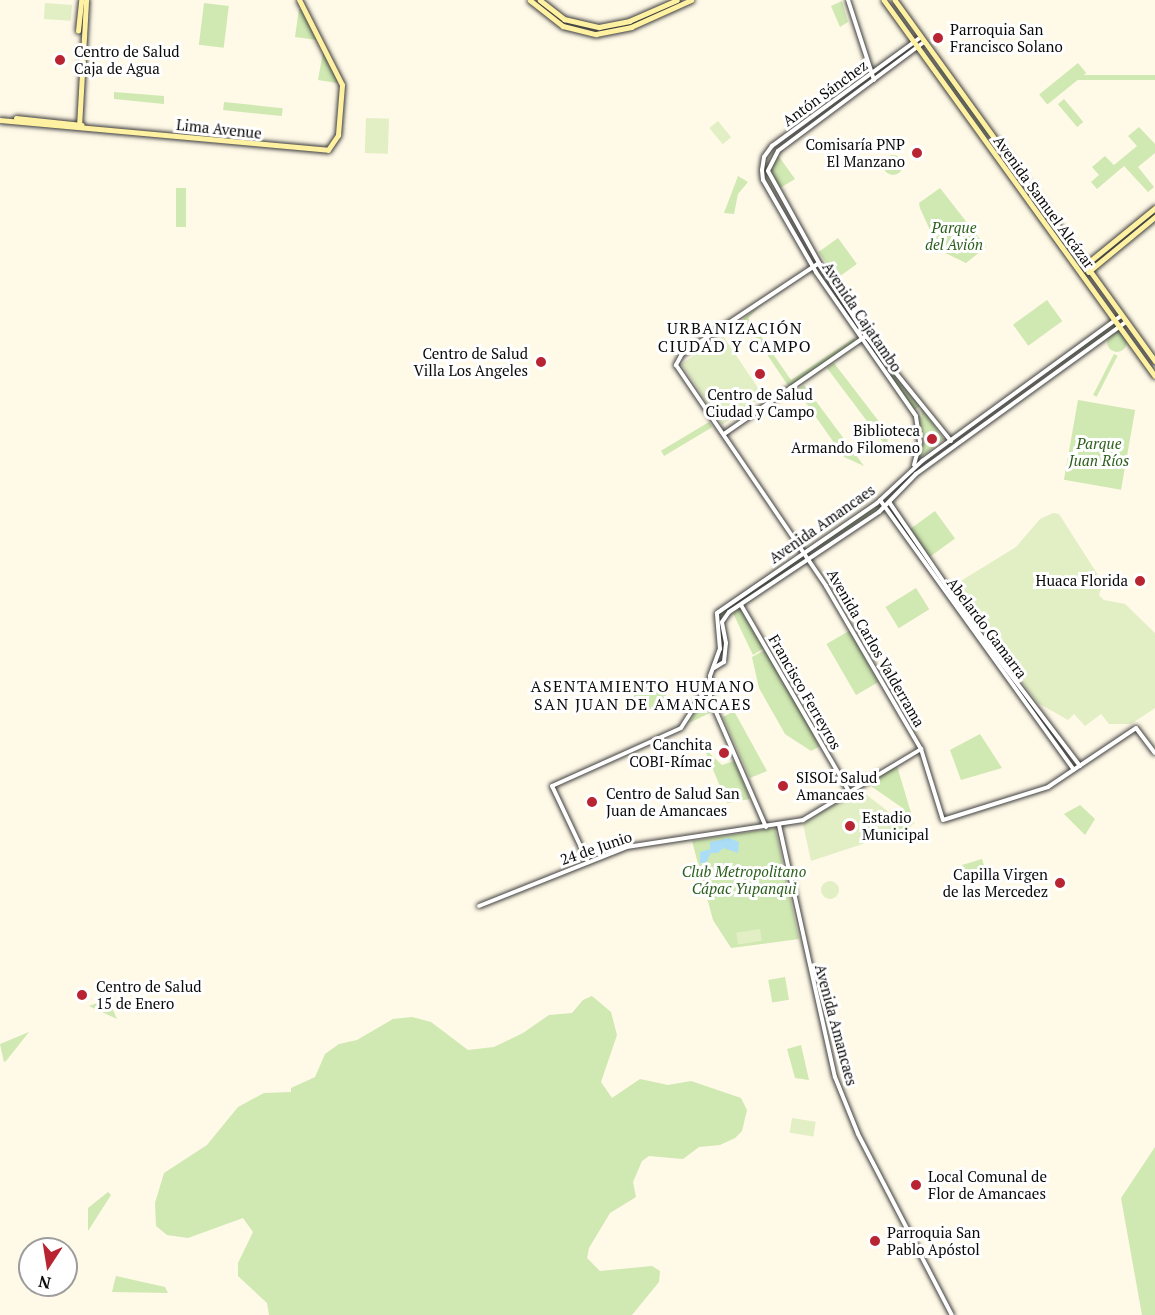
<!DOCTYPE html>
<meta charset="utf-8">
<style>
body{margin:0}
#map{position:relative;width:1155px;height:1315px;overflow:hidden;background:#fff9e7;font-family:"PT Serif",serif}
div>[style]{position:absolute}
.green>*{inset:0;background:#d0e8b2;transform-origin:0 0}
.round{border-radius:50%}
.pitch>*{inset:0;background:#e2efc4;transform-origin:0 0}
.water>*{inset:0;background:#acddf6}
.roads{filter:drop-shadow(0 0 2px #3d3d3d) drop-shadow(0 0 2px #3d3d3d)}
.tertiary>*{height:4px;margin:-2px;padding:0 2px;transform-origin:2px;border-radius:2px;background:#fff}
.secondary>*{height:4.5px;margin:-2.25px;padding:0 2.25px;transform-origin:2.25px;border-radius:2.25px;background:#fff1a2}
.dots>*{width:16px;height:16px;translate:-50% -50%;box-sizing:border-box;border:3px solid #fff;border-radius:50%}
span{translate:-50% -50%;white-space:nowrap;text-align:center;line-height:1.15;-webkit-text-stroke:6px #fff;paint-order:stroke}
.poi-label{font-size:15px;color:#0a0a0a}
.left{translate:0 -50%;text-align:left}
.right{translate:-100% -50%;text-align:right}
.street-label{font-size:15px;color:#0a0a0a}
.park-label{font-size:15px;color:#2d601c;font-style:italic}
.neighbourhood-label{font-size:16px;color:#0a0a0a;letter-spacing:1.5px}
.north{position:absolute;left:18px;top:1237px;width:60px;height:60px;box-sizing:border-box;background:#fff;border:2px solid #9d9d9d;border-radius:50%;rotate:192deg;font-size:16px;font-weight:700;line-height:24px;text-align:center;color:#0a0a0a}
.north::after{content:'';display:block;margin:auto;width:21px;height:27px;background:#b82431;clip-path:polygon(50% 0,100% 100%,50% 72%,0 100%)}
</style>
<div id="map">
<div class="green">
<i style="clip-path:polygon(842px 1px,848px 22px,840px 27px,831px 6px)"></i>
<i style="left:204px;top:3px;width:25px;height:42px;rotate:7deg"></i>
<i style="clip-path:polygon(299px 9px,301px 9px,317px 40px,295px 37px)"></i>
<i style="clip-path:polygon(323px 52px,338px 81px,337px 83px,318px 80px)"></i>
<i style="left:1078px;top:63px;width:13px;height:50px;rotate:51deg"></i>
<i style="left:941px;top:68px;width:82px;height:3px;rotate:54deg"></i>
<i style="left:1155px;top:75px;width:5px;height:81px;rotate:90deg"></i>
<i style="clip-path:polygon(114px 92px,164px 96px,164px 104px,114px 99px)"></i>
<i style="left:1064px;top:99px;width:30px;height:8px;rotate:50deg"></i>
<i style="left:224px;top:102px;width:59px;height:8px;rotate:6deg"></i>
<i style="clip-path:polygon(1139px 127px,1155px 144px,1155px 153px,1138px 167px,1154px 187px,1148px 192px,1124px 166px,1097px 189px,1091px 182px,1099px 175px,1092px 167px,1105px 156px,1114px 165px,1137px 146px,1128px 136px)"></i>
<i style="clip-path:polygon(1000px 153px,1011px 166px,1082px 264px,1068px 250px)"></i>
<i style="clip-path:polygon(777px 154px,795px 179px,780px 188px,770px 170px)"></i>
<i class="round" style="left:883px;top:155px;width:20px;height:20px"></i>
<i style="clip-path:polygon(738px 176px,748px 182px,738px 194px,734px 214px,724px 213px)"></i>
<i style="left:176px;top:188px;width:10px;height:39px"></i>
<i style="clip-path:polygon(940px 188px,986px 247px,966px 263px,939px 250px,920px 208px,919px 203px)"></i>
<i style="left:838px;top:238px;width:32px;height:24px;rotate:54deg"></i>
<i style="left:1047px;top:300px;width:26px;height:42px;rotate:54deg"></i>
<i style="clip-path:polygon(762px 304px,748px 318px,791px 380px,854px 338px,856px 342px,789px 387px,743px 319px)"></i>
<i style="clip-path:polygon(1112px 325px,1114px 328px,1061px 364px,1061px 362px)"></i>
<i class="round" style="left:1107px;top:332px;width:20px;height:20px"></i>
<i style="clip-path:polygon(867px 341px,899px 382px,920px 406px,914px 410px,864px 342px)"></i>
<i style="left:1114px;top:354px;width:4px;height:46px;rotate:27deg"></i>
<i style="clip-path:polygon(834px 363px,887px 432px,888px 449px,827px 368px)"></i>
<i style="clip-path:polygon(804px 385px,864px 466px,844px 457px,797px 390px)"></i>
<i style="left:1078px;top:400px;width:58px;height:81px;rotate:10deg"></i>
<i style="clip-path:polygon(921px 407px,944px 439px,919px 459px,924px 439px,915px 411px,922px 418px)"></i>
<i style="left:709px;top:422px;width:6px;height:56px;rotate:59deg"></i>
<i style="clip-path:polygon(878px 505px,881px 508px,810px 553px,811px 550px)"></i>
<i style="left:935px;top:511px;width:34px;height:31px;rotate:54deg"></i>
<i style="clip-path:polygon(801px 557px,804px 560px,722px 616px,725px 641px,723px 660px,719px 663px,722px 645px,719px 614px)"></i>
<i style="left:916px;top:588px;width:25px;height:36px;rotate:58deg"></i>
<i style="clip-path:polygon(741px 608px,764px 648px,753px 655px,733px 613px)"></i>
<i style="left:849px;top:631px;width:59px;height:26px;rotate:60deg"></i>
<i style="clip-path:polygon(765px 650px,820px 746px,811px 751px,785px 734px,759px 688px,752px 657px)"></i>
<i style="clip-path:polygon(635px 679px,666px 695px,659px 705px,644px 712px,641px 707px,634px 710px,629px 706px,638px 688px,633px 684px)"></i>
<i style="clip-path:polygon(707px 691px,712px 712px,689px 723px)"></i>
<i style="clip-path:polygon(734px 711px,767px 771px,750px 778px,723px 717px)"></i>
<i style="clip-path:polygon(980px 734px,1002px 768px,961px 780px,950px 750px)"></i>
<i style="clip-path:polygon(704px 748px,722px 765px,734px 761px,750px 799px,727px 803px)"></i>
<i style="clip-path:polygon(897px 766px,914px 823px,898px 837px,898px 819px,904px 809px,868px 784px)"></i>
<i style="clip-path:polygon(1080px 805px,1095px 819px,1085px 835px,1064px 814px)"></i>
<i style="clip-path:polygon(775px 828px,799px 939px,731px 948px,713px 920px,692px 841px)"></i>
<i style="clip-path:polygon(982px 859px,988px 880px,972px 878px,962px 865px)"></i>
<i style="left:785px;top:977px;width:23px;height:17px;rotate:80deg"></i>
<i style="clip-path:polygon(592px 996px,611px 1012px,617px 1035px,601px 1082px,612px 1098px,640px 1079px,668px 1085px,691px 1081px,741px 1098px,747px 1110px,742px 1131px,735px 1138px,720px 1145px,699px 1147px,683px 1159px,649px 1156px,642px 1161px,633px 1182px,636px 1197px,610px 1213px,589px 1248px,587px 1258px,600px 1271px,652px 1266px,660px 1271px,659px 1282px,632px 1315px,269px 1315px,267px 1303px,238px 1276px,238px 1263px,253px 1232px,243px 1218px,188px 1238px,167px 1235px,156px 1226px,155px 1203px,164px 1173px,207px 1145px,238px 1107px,264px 1093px,291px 1092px,291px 1088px,315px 1077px,325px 1054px,339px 1044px,357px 1040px,393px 1019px,412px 1017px,431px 1022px,468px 1050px,494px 1047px,523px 1033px,549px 1015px,572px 1013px,583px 1000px)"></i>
<i style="clip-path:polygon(108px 999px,117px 1019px,89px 1006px)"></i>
<i style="clip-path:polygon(29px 1032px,6px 1061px,4px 1062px,0 1044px)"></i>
<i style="clip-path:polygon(801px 1045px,809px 1080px,795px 1078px,787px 1049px)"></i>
<i style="clip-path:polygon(1155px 1147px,1155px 1315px,1142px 1315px,1121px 1198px)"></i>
<i style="clip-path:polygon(108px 1192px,111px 1195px,88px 1231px,88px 1208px)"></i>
<i style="clip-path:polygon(116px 1276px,165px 1287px,168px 1293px,112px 1292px)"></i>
</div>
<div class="pitch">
<i style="left:45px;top:3px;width:27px;height:16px;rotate:4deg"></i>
<i style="left:366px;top:118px;width:23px;height:35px;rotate:2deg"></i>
<i style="left:718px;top:121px;width:21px;height:11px;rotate:51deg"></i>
<i style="left:723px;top:336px;width:73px;height:50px;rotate:56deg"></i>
<i style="clip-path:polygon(1053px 513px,1059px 514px,1103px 583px,1099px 595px,1104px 600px,1125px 604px,1155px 633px,1155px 708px,1131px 724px,1109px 724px,1101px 714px,1085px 726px,1074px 714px,1068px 720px,1038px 703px,951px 587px,1016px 547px,1040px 519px)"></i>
<i style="clip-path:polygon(859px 789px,898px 819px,896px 833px,811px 861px,803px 824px)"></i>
<i class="round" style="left:821px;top:881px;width:18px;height:18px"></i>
<i style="left:760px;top:929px;width:12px;height:24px;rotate:81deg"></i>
<i style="left:792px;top:1118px;width:24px;height:15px;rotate:9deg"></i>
</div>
<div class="water">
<i style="clip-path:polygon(729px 838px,739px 842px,738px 853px,723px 848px,718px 853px,711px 853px,706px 863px,700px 863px,700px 852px,710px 849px,710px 842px)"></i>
</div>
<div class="roads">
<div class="tertiary">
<i style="left:848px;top:0;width:84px;rotate:72deg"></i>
<i style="left:924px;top:42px;width:182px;rotate:143.3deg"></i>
<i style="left:778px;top:151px;width:22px;rotate:117deg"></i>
<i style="left:768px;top:171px;width:105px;rotate:61deg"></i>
<i style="left:819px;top:263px;width:87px;rotate:57.2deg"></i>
<i style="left:866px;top:336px;width:135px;rotate:51deg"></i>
<i style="left:819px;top:263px;width:164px;rotate:146.4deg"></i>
<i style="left:682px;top:354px;width:13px;rotate:119deg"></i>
<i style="left:676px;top:365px;width:267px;rotate:55.8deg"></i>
<i style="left:826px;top:586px;width:189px;rotate:59.8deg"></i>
<i style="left:921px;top:749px;width:74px;rotate:72.8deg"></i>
<i style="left:943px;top:820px;width:110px;rotate:-17.4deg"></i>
<i style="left:1048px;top:787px;width:106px;rotate:-33.8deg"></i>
<i style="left:1136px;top:728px;width:31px;rotate:53deg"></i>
<i style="left:724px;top:434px;width:173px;rotate:-34.6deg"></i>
<i style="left:914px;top:465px;width:24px;rotate:-75deg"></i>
<i style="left:920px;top:442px;width:26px;rotate:-99deg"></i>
<i style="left:916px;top:416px;width:175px;rotate:-124.8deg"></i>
<i style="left:816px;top:272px;width:106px;rotate:-119.9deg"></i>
<i style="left:763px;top:180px;width:10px;rotate:-96deg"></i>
<i style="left:762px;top:170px;width:13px;rotate:-81deg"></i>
<i style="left:764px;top:157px;width:14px;rotate:-54deg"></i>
<i style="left:772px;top:146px;width:185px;rotate:-36.2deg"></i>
<i style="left:880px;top:500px;width:332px;rotate:54.3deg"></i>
<i style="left:889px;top:502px;width:154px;rotate:55.6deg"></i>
<i style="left:976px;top:629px;width:172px;rotate:52.8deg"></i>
<i style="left:741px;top:605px;width:215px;rotate:59.9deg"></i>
<i style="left:714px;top:668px;width:12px;rotate:-31deg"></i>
<i style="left:724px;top:662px;width:19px;rotate:-84deg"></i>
<i style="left:726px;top:643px;width:21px;rotate:-101deg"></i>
<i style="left:722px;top:622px;width:12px;rotate:-55deg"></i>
<i style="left:729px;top:612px;width:180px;rotate:-33.7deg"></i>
<i style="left:879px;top:512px;width:53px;rotate:-45.8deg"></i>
<i style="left:916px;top:474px;width:259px;rotate:-35.9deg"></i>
<i style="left:779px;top:825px;width:258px;rotate:77.5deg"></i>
<i style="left:835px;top:1077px;width:61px;rotate:68deg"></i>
<i style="left:858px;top:1134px;width:204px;rotate:62.6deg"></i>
<i style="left:766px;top:827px;width:141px;rotate:-113.5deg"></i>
<i style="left:710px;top:698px;width:22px;rotate:-90deg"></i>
<i style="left:710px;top:676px;width:29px;rotate:-70deg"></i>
<i style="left:720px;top:649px;width:36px;rotate:-95deg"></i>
<i style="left:717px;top:613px;width:194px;rotate:-34.5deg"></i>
<i style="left:877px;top:503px;width:62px;rotate:-43deg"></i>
<i style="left:922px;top:461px;width:246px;rotate:-36.1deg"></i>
<i style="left:588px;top:862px;width:84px;rotate:-115.3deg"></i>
<i style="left:552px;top:786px;width:141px;rotate:-24.2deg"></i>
<i style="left:681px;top:728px;width:52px;rotate:-57.5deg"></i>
<i style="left:479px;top:906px;width:159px;rotate:-21.7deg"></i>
<i style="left:627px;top:847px;width:178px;rotate:-8.7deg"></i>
<i style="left:803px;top:820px;width:138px;rotate:-31deg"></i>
</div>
<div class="secondary">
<i style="left:530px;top:0;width:42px;rotate:38.2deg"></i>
<i style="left:563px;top:26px;width:34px;rotate:14deg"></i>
<i style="left:596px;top:34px;width:36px;rotate:-11deg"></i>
<i style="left:631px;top:27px;width:66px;rotate:-24.2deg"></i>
<i style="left:540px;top:0;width:31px;rotate:38deg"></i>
<i style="left:564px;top:19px;width:36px;rotate:13deg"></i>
<i style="left:599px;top:27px;width:31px;rotate:-11deg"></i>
<i style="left:629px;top:21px;width:52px;rotate:-23.6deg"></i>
<i style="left:884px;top:0;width:463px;rotate:54.2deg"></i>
<i style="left:895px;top:0;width:445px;rotate:54.2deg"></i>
<i style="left:78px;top:31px;width:31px;rotate:-84deg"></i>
<i style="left:16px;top:118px;width:66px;rotate:6.1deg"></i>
<i style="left:0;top:120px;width:329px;rotate:5.2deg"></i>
<i style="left:328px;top:150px;width:18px;rotate:-56deg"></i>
<i style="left:338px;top:135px;width:50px;rotate:-85.4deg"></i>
<i style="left:342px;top:85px;width:95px;rotate:-116.8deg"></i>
<i style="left:79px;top:127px;width:127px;rotate:-86.8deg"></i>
<i style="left:1084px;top:266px;width:92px;rotate:-39.2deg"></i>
<i style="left:1088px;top:272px;width:87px;rotate:-39.4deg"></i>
</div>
</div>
<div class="dots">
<i style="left:938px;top:38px;background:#b82431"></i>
<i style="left:60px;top:60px;background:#b82431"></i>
<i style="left:917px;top:153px;background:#b82431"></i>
<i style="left:541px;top:362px;background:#b82431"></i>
<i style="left:760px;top:374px;background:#b82431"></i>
<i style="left:932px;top:439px;background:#b82431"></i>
<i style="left:1140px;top:581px;background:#b82431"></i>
<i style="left:724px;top:753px;background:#b82431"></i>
<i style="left:783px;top:786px;background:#b82431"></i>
<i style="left:592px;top:802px;background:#b82431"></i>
<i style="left:850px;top:826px;background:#b82431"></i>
<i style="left:1060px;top:883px;background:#b82431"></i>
<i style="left:82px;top:995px;background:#b82431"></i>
<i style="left:916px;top:1185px;background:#b82431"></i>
<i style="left:875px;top:1241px;background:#b82431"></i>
</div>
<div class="poi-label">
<span class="left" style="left:950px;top:38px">Parroquia San<br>Francisco Solano</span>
<span class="left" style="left:74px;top:60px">Centro de Salud<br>Caja de Agua</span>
<span class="right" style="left:905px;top:153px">Comisaría PNP<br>El Manzano</span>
<span class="right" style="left:528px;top:362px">Centro de Salud<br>Villa Los Angeles</span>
<span style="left:760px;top:403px">Centro de Salud<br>Ciudad y Campo</span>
<span class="right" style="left:920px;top:439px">Biblioteca<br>Armando Filomeno</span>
<span class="right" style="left:1128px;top:581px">Huaca Florida</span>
<span class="right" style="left:712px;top:753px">Canchita<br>COBI-Rímac</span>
<span class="left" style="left:796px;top:786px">SISOL Salud<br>Amancaes</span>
<span class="left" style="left:606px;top:802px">Centro de Salud San<br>Juan de Amancaes</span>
<span class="left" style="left:862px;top:826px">Estadio<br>Municipal</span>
<span class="right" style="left:1048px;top:883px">Capilla Virgen<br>de las Mercedez</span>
<span class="left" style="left:96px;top:995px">Centro de Salud<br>15 de Enero</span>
<span class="left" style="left:928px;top:1185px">Local Comunal de<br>Flor de Amancaes</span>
<span class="left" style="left:887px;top:1241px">Parroquia San<br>Pablo Apóstol</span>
</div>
<div class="street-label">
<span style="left:825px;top:93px;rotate:-36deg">Antón Sánchez</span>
<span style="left:219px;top:129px;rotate:6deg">Lima Avenue</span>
<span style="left:1044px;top:202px;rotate:54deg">Avenida Samuel Alcázar</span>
<span style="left:862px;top:317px;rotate:56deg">Avenida Cajatambo</span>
<span style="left:822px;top:524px;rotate:-35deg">Avenida Amancaes</span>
<span style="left:987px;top:628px;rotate:53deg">Abelardo Gamarra</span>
<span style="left:876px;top:648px;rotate:60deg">Avenida Carlos Valderrama</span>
<span style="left:805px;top:692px;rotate:60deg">Francisco Ferreyros</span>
<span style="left:596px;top:848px;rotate:-19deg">24 de Junio</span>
<span style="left:836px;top:1025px;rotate:75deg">Avenida Amancaes</span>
</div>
<div class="park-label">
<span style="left:954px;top:236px">Parque<br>del Avión</span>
<span style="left:1099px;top:452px">Parque<br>Juan Ríos</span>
<span style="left:744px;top:880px">Club Metropolitano<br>Cápac Yupanqui</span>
</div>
<div class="neighbourhood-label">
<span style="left:735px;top:337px">URBANIZACIÓN<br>CIUDAD Y CAMPO</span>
<span style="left:643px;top:695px">ASENTAMIENTO HUMANO<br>SAN JUAN DE AMANCAES</span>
</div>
<div class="north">N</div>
</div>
